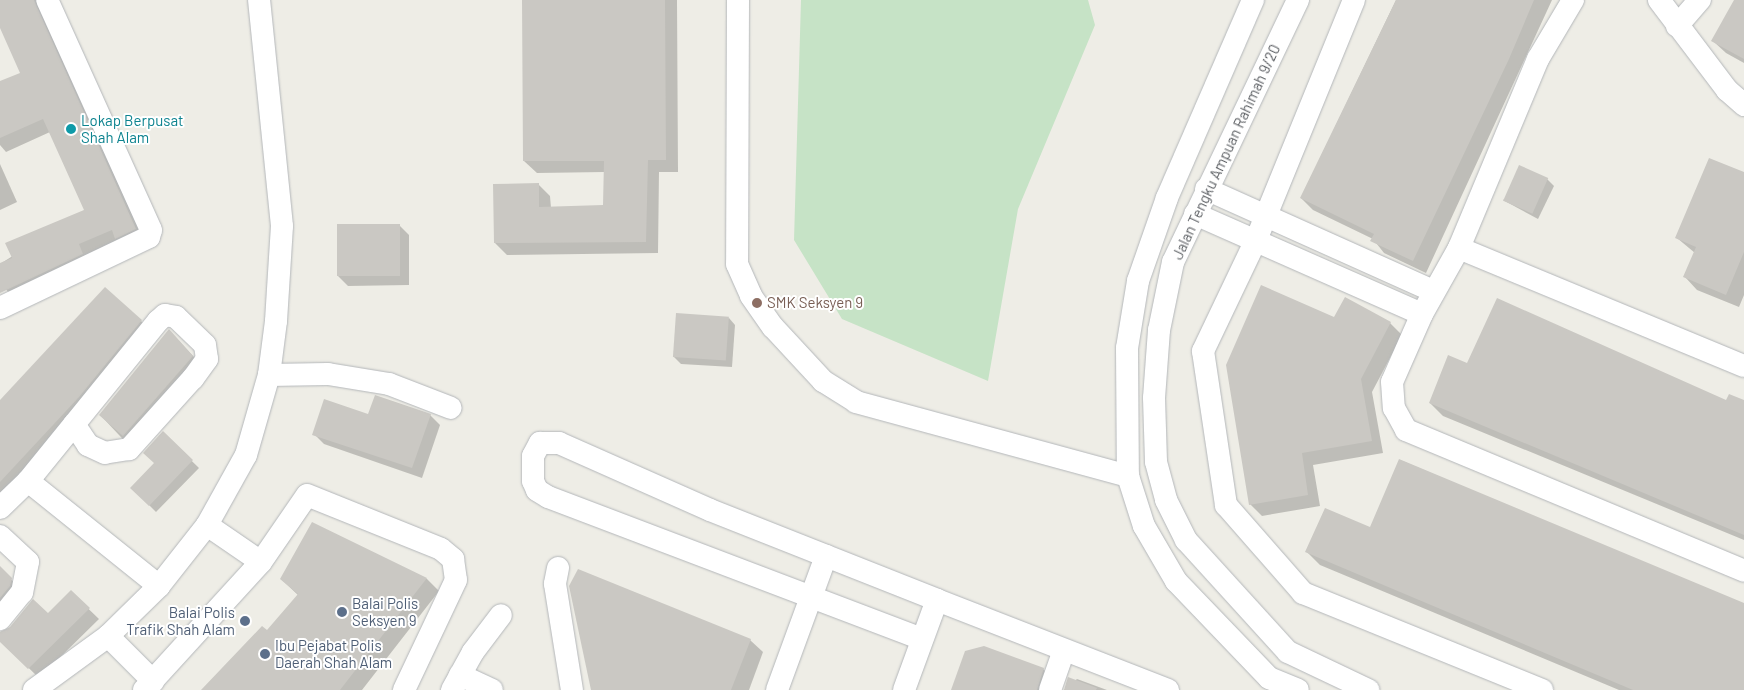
<!DOCTYPE html>
<style>
body{margin:0}
#map{position:relative;width:1744px;height:690px;overflow:hidden;background:#eeede6;font-family:Barlow,sans-serif}
div>[style]{position:absolute}
.green>*{inset:0;background:#c6e3c6}
.shadow>*{inset:0;background:#0003;transform-origin:0 0}
.building>*{inset:0;background:#cac8c3;transform-origin:0 0}
.roads{filter:drop-shadow(0 0 1px #b3b6b9) drop-shadow(0 0 1px #b3b6b9)}
.minor>*{height:22px;margin:-11px;padding:0 11px;transform-origin:11px;border-radius:11px;background:#fff}
.dots>*{width:14px;height:14px;translate:-50% -50%;box-sizing:border-box;border:2px solid #fff;border-radius:50%}
span{translate:-50% -50%;white-space:nowrap;text-align:center;line-height:1.15;-webkit-text-stroke:4px #fff;paint-order:stroke}
.culture-label{font-size:15px;color:#0d838f}
.left{translate:0 -50%;text-align:left}
.street-label{font-size:15px;color:#5e6165}
.education-label{font-size:15px;color:#785e54}
.service-label{font-size:15px;color:#4e5e75}
.right{translate:-100% -50%;text-align:right}
</style>
<div id="map">
<div class="green">
<i style="clip-path:polygon(801px 0,1088px 0,1095px 25px,1018px 209px,988px 381px,842px 319px,794px 240px)"></i>
</div>
<div class="shadow">
<i style="clip-path:polygon(0 0,43px 0,147px 240px,16px 303px,0 281px,0 264px,85px 210px,50px 132px,6px 152px,0 145px,0 83px,22px 73px,0 25px)"></i>
<i style="clip-path:polygon(523px 0,677px 0,678px 172px,659px 172px,658px 253px,507px 255px,495px 243px,538px 184px,550px 196px,551px 208px,604px 207px,605px 172px,537px 173px,524px 161px)"></i>
<i style="clip-path:polygon(1396px 0,1552px 0,1426px 273px,1384px 253px,1373px 239px,1313px 210px,1301px 198px)"></i>
<i style="clip-path:polygon(1735px 0,1744px 0,1744px 63px,1726px 53px,1713px 41px)"></i>
<i style="clip-path:polygon(0 164px,17px 202px,0 210px)"></i>
<i style="clip-path:polygon(1744px 173px,1744px 295px,1739px 307px,1697px 290px,1685px 277px,1695px 253px,1677px 238px)"></i>
<i style="clip-path:polygon(1547px 179px,1554px 186px,1538px 219px,1503px 200px)"></i>
<i style="clip-path:polygon(399px 225px,409px 235px,409px 285px,348px 286px,338px 276px)"></i>
<i style="clip-path:polygon(729px 318px,735px 325px,732px 367px,681px 364px,674px 357px)"></i>
<i style="clip-path:polygon(141px 321px,154px 334px,0 509px,0 402px)"></i>
<i style="clip-path:polygon(1390px 323px,1402px 335px,1372px 392px,1383px 453px,1313px 465px,1320px 506px,1262px 516px,1250px 504px)"></i>
<i style="left:179px;top:341px;width:34px;height:108px;rotate:47deg"></i>
<i style="clip-path:polygon(1468px 365px,1727px 402px,1744px 402px,1744px 540px,1443px 416px,1430px 403px)"></i>
<i style="clip-path:polygon(369px 415px,430px 415px,440px 425px,422px 478px,324px 444px,314px 434px)"></i>
<i style="clip-path:polygon(163px 433px,199px 468px,156px 512px,132px 488px,155px 464px)"></i>
<i style="clip-path:polygon(1400px 460px,1744px 605px,1744px 690px,1619px 690px,1320px 565px,1307px 552px,1370px 529px)"></i>
<i style="clip-path:polygon(312px 524px,427px 579px,439px 591px,362px 690px,203px 690px,267px 632px,299px 596px,281px 579px)"></i>
<i style="clip-path:polygon(0 569px,21px 589px,0 622px)"></i>
<i style="clip-path:polygon(71px 592px,99px 619px,39px 678px,0 640px,0 632px,48px 615px)"></i>
<i style="clip-path:polygon(750px 640px,763px 652px,749px 690px,592px 690px)"></i>
<i style="clip-path:polygon(1043px 669px,1056px 682px,1054px 690px,952px 690px)"></i>
<i style="clip-path:polygon(1077px 679px,1107px 690px,1064px 690px)"></i>
</div>
<div class="building">
<i style="clip-path:polygon(0 0,34px 0,136px 229px,115px 239px,112px 230px,79px 244px,83px 254px,0 293px,0 263px,12px 258px,5px 243px,84px 210px,43px 119px,0 138px,0 81px,20px 73px,0 28px)"></i>
<i style="clip-path:polygon(522px 0,665px 0,666px 160px,648px 160px,646px 242px,494px 243px,493px 184px,539px 183px,539px 207px,603px 205px,604px 161px,523px 161px)"></i>
<i style="clip-path:polygon(1396px 0,1534px 0,1509px 59px,1413px 261px,1370px 241px,1374px 234px,1300px 198px)"></i>
<i style="clip-path:polygon(1734px 0,1744px 0,1744px 59px,1711px 41px)"></i>
<i style="clip-path:polygon(1709px 158px,1744px 172px,1744px 252px,1726px 295px,1683px 277px,1696px 247px,1675px 238px)"></i>
<i style="left:1519px;top:165px;width:32px;height:39px;rotate:24deg"></i>
<i style="left:337px;top:224px;width:63px;height:52px"></i>
<i style="clip-path:polygon(1261px 285px,1334px 317px,1345px 297px,1391px 322px,1361px 379px,1372px 441px,1302px 453px,1308px 495px,1249px 505px,1226px 365px)"></i>
<i style="clip-path:polygon(105px 287px,142px 320px,79px 397px,0 482px,0 400px)"></i>
<i style="clip-path:polygon(1497px 298px,1726px 400px,1729px 394px,1744px 400px,1744px 535px,1429px 403px,1448px 355px,1467px 363px)"></i>
<i style="left:676px;top:313px;width:53px;height:44px;rotate:4deg"></i>
<i style="clip-path:polygon(169px 329px,193px 356px,123px 436px,99px 415px)"></i>
<i style="clip-path:polygon(375px 395px,431px 414px,412px 468px,312px 435px,324px 399px,368px 414px)"></i>
<i style="clip-path:polygon(163px 431px,193px 460px,149px 506px,130px 488px,154px 463px,143px 453px)"></i>
<i style="clip-path:polygon(1399px 459px,1744px 603px,1744px 690px,1633px 690px,1305px 552px,1325px 508px,1370px 527px)"></i>
<i style="clip-path:polygon(312px 522px,427px 578px,340px 690px,201px 690px,262px 626px,267px 630px,298px 594px,280px 579px)"></i>
<i style="clip-path:polygon(0 566px,12px 578px,10px 586px,0 598px)"></i>
<i style="clip-path:polygon(578px 569px,751px 639px,731px 690px,591px 690px,569px 586px)"></i>
<i style="clip-path:polygon(71px 590px,90px 608px,28px 669px,0 642px,0 632px,10px 627px,33px 599px,48px 613px)"></i>
<i style="clip-path:polygon(984px 646px,1044px 668px,1037px 690px,951px 690px,965px 651px)"></i>
<i style="clip-path:polygon(1068px 677px,1097px 688px,1096px 690px,1064px 690px)"></i>
</div>
<div class="roads">
<div class="minor">
<i style="left:738px;top:0;width:264px;rotate:90.2deg"></i>
<i style="left:737px;top:264px;width:35px;rotate:66deg"></i>
<i style="left:751px;top:296px;width:38px;rotate:55deg"></i>
<i style="left:773px;top:327px;width:74px;rotate:47.2deg"></i>
<i style="left:823px;top:381px;width:39px;rotate:32deg"></i>
<i style="left:856px;top:402px;width:282px;rotate:15.2deg"></i>
<i style="left:1253px;top:0;width:216px;rotate:113.5deg"></i>
<i style="left:1167px;top:198px;width:88px;rotate:109.3deg"></i>
<i style="left:1138px;top:281px;width:68px;rotate:99.3deg"></i>
<i style="left:1127px;top:348px;width:128px;rotate:89.6deg"></i>
<i style="left:1128px;top:476px;width:52px;rotate:72.3deg"></i>
<i style="left:1144px;top:526px;width:64px;rotate:59.8deg"></i>
<i style="left:1176px;top:581px;width:134px;rotate:46.2deg"></i>
<i style="left:1269px;top:678px;width:31px;rotate:22deg"></i>
<i style="left:1298px;top:0;width:290px;rotate:115.5deg"></i>
<i style="left:1173px;top:262px;width:69px;rotate:101.6deg"></i>
<i style="left:1159px;top:330px;width:68px;rotate:94.2deg"></i>
<i style="left:1154px;top:398px;width:64px;rotate:88.2deg"></i>
<i style="left:1156px;top:462px;width:39px;rotate:75deg"></i>
<i style="left:1166px;top:500px;width:45px;rotate:63.4deg"></i>
<i style="left:1186px;top:540px;width:151px;rotate:47.7deg"></i>
<i style="left:1288px;top:652px;width:89px;rotate:25.4deg"></i>
<i style="left:1354px;top:0;width:261px;rotate:112.2deg"></i>
<i style="left:1255px;top:242px;width:121px;rotate:115.5deg"></i>
<i style="left:1203px;top:351px;width:156px;rotate:81.5deg"></i>
<i style="left:1226px;top:505px;width:117px;rotate:48.8deg"></i>
<i style="left:1303px;top:593px;width:258px;rotate:22.1deg"></i>
<i style="left:1573px;top:0;width:69px;rotate:120.7deg"></i>
<i style="left:1538px;top:59px;width:205px;rotate:112.7deg"></i>
<i style="left:1459px;top:248px;width:76px;rotate:119.3deg"></i>
<i style="left:1422px;top:314px;width:74px;rotate:113.8deg"></i>
<i style="left:1392px;top:382px;width:26px;rotate:86deg"></i>
<i style="left:1394px;top:408px;width:25px;rotate:61deg"></i>
<i style="left:1406px;top:430px;width:366px;rotate:22.6deg"></i>
<i style="left:1659px;top:0;width:113px;rotate:52.9deg"></i>
<i style="left:1727px;top:90px;width:23px;rotate:41deg"></i>
<i style="left:1677px;top:26px;width:35px;rotate:-49deg"></i>
<i style="left:1206px;top:189px;width:249px;rotate:24.2deg"></i>
<i style="left:1195px;top:214px;width:248px;rotate:23.8deg"></i>
<i style="left:1459px;top:248px;width:308px;rotate:22.5deg"></i>
<i style="left:0;top:308px;width:165px;rotate:-25.5deg"></i>
<i style="left:149px;top:237px;width:7px;rotate:-74deg"></i>
<i style="left:151px;top:230px;width:252px;rotate:-114.3deg"></i>
<i style="left:269px;top:375px;width:59px;rotate:-1deg"></i>
<i style="left:328px;top:374px;width:62px;rotate:9.3deg"></i>
<i style="left:389px;top:384px;width:66px;rotate:21.2deg"></i>
<i style="left:28px;top:481px;width:168px;rotate:38.7deg"></i>
<i style="left:0;top:508px;width:39px;rotate:-44deg"></i>
<i style="left:28px;top:481px;width:206px;rotate:-50.9deg"></i>
<i style="left:158px;top:321px;width:9px;rotate:-41deg"></i>
<i style="left:165px;top:315px;width:11px;rotate:10deg"></i>
<i style="left:176px;top:317px;width:40px;rotate:44deg"></i>
<i style="left:205px;top:345px;width:14px;rotate:82deg"></i>
<i style="left:207px;top:359px;width:24px;rotate:126deg"></i>
<i style="left:193px;top:378px;width:96px;rotate:132deg"></i>
<i style="left:129px;top:449px;width:24px;rotate:171deg"></i>
<i style="left:105px;top:453px;width:19px;rotate:-155deg"></i>
<i style="left:88px;top:445px;width:25px;rotate:-124deg"></i>
<i style="left:207px;top:525px;width:65px;rotate:34.4deg"></i>
<i style="left:0;top:536px;width:38px;rotate:43deg"></i>
<i style="left:28px;top:562px;width:31px;rotate:101deg"></i>
<i style="left:22px;top:592px;width:35px;rotate:129deg"></i>
<i style="left:558px;top:568px;width:16px;rotate:101deg"></i>
<i style="left:555px;top:584px;width:107px;rotate:80.9deg"></i>
<i style="left:108px;top:636px;width:64px;rotate:45deg"></i>
<i style="left:922px;top:639px;width:400px;rotate:-159.2deg"></i>
<i style="left:548px;top:497px;width:13px;rotate:-148deg"></i>
<i style="left:537px;top:490px;width:10px;rotate:-114deg"></i>
<i style="left:533px;top:481px;width:25px;rotate:-90deg"></i>
<i style="left:533px;top:456px;width:15px;rotate:-62deg"></i>
<i style="left:540px;top:443px;width:19px"></i>
<i style="left:559px;top:443px;width:165px;rotate:23.9deg"></i>
<i style="left:710px;top:510px;width:244px;rotate:21.6deg"></i>
<i style="left:460px;top:675px;width:35px;rotate:25deg"></i>
<i style="left:34px;top:690px;width:92px;rotate:-36.1deg"></i>
<i style="left:108px;top:636px;width:71px;rotate:-44.4deg"></i>
<i style="left:159px;top:586px;width:78px;rotate:-51.8deg"></i>
<i style="left:207px;top:525px;width:80px;rotate:-60.9deg"></i>
<i style="left:246px;top:455px;width:83px;rotate:-74deg"></i>
<i style="left:269px;top:375px;width:54px;rotate:-82.6deg"></i>
<i style="left:276px;top:321px;width:95px;rotate:-86.4deg"></i>
<i style="left:282px;top:226px;width:227px;rotate:-95.8deg"></i>
<i style="left:144px;top:690px;width:173px;rotate:-47.6deg"></i>
<i style="left:261px;top:562px;width:81px;rotate:-55.5deg"></i>
<i style="left:307px;top:495px;width:144px;rotate:21.9deg"></i>
<i style="left:441px;top:549px;width:16px;rotate:40deg"></i>
<i style="left:453px;top:559px;width:21px;rotate:82deg"></i>
<i style="left:456px;top:580px;width:122px;rotate:115.3deg"></i>
<i style="left:452px;top:690px;width:43px;rotate:-61.1deg"></i>
<i style="left:473px;top:652px;width:46px;rotate:-52.9deg"></i>
<i style="left:777px;top:690px;width:143px;rotate:-69.9deg"></i>
<i style="left:904px;top:690px;width:96px;rotate:-69.9deg"></i>
<i style="left:937px;top:600px;width:248px;rotate:21.3deg"></i>
<i style="left:1050px;top:690px;width:42px;rotate:-70.7deg"></i>
</div>
</div>
<div class="dots">
<i style="left:71px;top:129px;background:#0f9aa8"></i>
<i style="left:757px;top:303px;background:#8d6e63"></i>
<i style="left:342px;top:612px;background:#5c6f8a"></i>
<i style="left:245px;top:621px;background:#5c6f8a"></i>
<i style="left:265px;top:654px;background:#5c6f8a"></i>
</div>
<div class="culture-label">
<span class="left" style="left:81px;top:129px">Lokap Berpusat<br>Shah Alam</span>
</div>
<div class="street-label">
<span style="left:1226px;top:152px;rotate:-65deg">Jalan Tengku Ampuan Rahimah 9/20</span>
</div>
<div class="education-label">
<span class="left" style="left:767px;top:303px">SMK Seksyen 9</span>
</div>
<div class="service-label">
<span class="left" style="left:352px;top:612px">Balai Polis<br>Seksyen 9</span>
<span class="right" style="left:235px;top:621px">Balai Polis<br>Trafik Shah Alam</span>
<span class="left" style="left:275px;top:654px">Ibu Pejabat Polis<br>Daerah Shah Alam</span>
</div>
</div>
